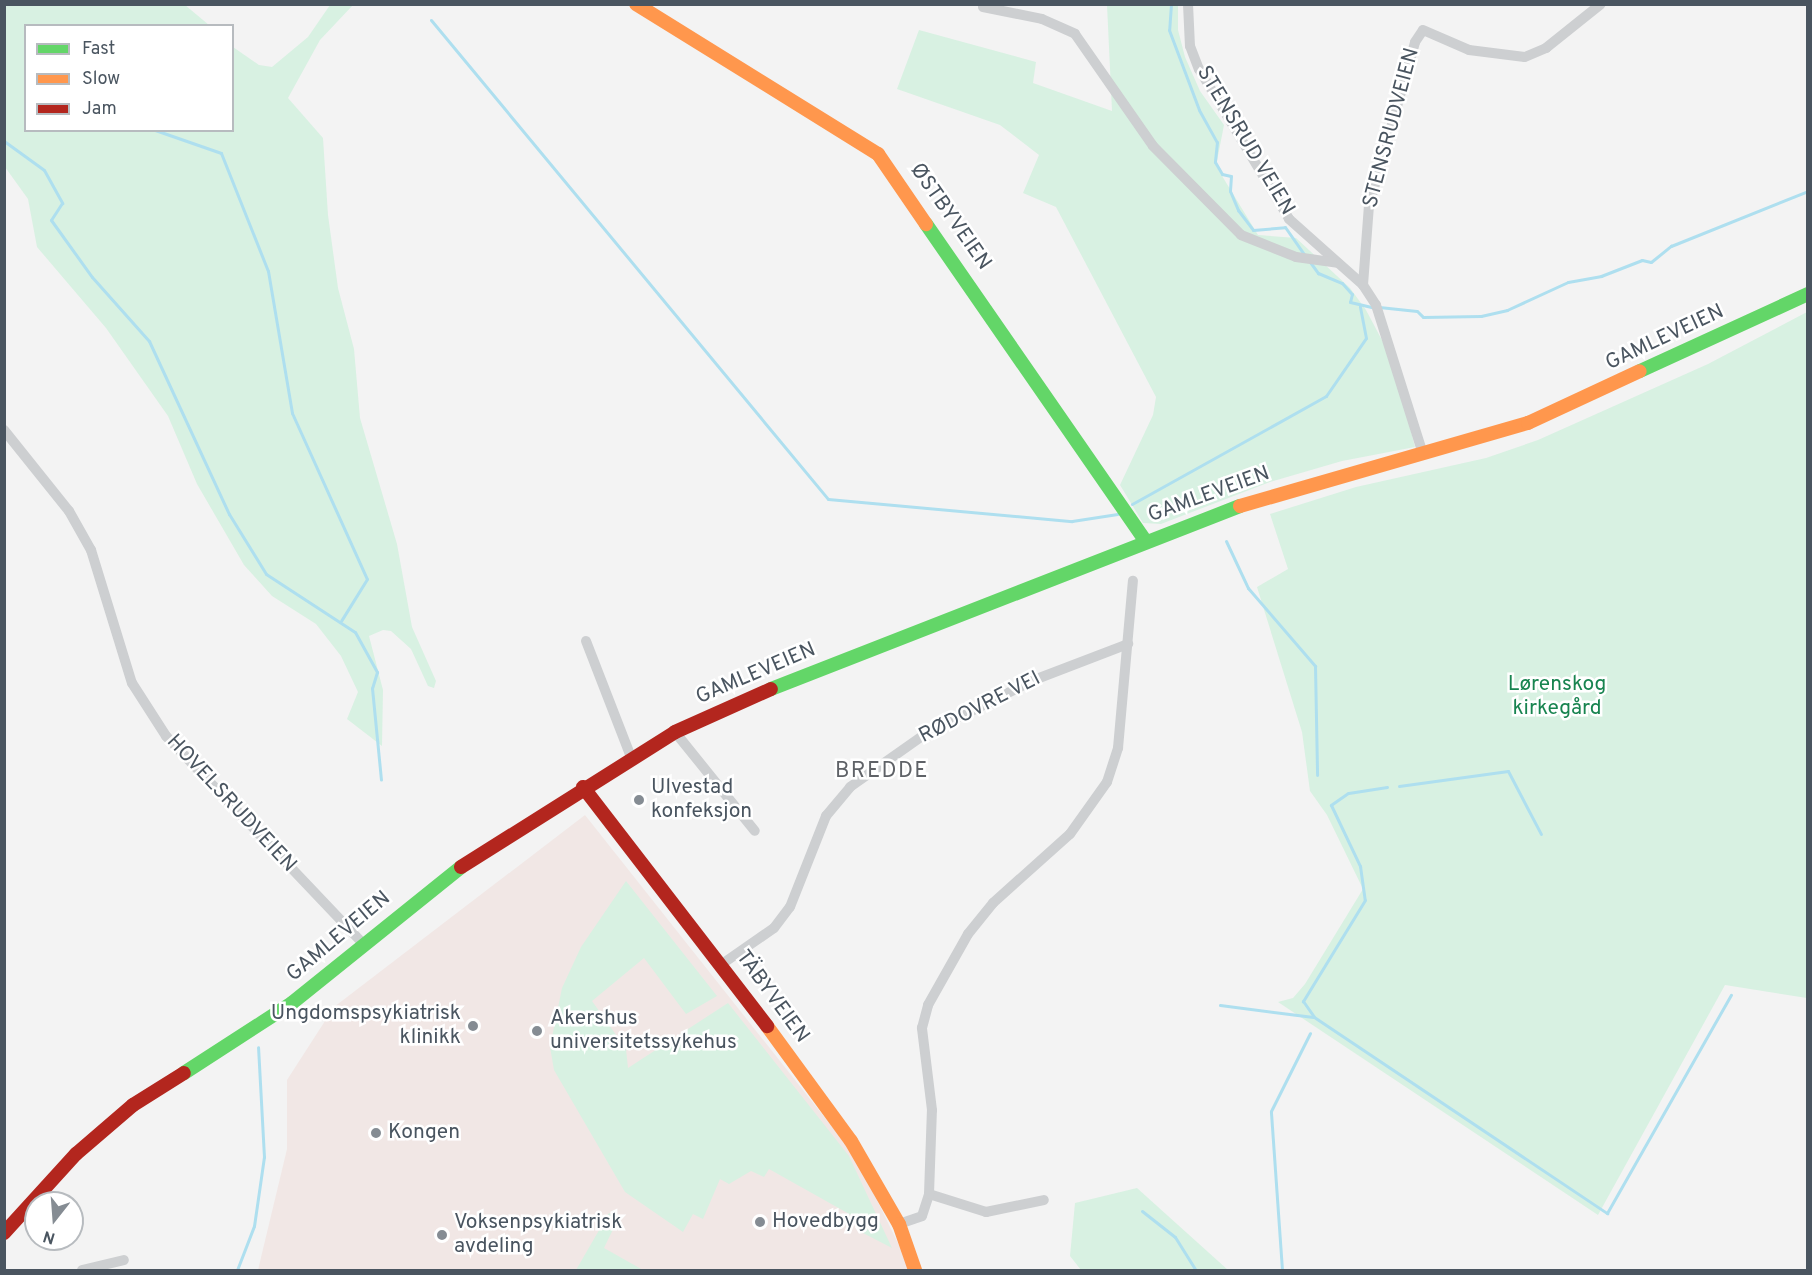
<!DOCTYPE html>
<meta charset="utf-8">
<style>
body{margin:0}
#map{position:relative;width:1812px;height:1275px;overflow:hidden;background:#f3f3f3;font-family:Overpass,sans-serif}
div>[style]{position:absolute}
.medical>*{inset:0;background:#f1e7e5}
.green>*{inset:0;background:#d8f1e2}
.stream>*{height:3px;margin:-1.5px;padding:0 1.5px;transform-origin:1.5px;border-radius:1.5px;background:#aedfef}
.street>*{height:10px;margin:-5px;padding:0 5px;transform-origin:5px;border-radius:5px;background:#cdcfd1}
.fast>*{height:14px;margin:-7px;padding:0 7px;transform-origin:7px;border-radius:7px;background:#63d668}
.slow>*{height:14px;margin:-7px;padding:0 7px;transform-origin:7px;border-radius:7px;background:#ff974d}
.jam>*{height:14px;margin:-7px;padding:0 7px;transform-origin:7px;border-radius:7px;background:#b3261e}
.dots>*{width:16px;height:16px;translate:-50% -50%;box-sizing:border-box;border:3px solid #fff;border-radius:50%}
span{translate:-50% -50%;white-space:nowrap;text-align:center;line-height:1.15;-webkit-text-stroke:5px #fff;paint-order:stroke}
.street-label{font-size:21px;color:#4a5560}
.park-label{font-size:21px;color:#188450}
.poi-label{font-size:21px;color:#4a5560}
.left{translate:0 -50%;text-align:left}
.right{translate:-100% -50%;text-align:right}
.neighbourhood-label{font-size:22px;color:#5f6267;letter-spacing:1.5px}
.frame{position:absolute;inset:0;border:6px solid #4a5560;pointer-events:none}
.legend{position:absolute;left:24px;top:24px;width:210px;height:108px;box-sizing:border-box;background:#fff;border:2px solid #b7bbbf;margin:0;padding:8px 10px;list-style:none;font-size:18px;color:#4a5560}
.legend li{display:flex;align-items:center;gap:12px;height:30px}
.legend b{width:30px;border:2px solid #b7bbbf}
.north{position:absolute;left:24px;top:1191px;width:60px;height:60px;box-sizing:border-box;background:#fff;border:2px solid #b7bbbf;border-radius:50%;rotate:197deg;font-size:16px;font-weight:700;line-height:24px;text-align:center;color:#4a5560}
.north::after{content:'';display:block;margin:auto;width:21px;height:27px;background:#858c93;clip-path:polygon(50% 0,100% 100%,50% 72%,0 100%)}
</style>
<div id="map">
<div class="medical">
<i style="clip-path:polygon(585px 815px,856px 1157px,911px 1270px,258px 1270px,287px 1149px,287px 1080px,334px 1007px)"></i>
</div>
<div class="green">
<i style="clip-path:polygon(4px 5px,185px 5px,209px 25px,26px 26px,26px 130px,232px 130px,233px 47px,259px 65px,272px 67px,308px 37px,330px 5px,353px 5px,320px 40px,288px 98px,323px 138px,328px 215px,338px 288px,354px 349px,360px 418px,397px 544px,412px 627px,436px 681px,434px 688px,428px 686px,411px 649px,391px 631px,383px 630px,369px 636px,383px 690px,382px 746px,347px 719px,358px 692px,341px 656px,316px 624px,272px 596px,244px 565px,197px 484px,168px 416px,106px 328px,37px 247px,28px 199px,5px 167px)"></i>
<i style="clip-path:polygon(1107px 5px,1178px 5px,1178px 30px,1185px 57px,1200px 91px,1224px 125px,1216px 166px,1258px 235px,1296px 238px,1350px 288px,1366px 310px,1392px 359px,1415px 447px,1342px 461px,1270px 482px,1161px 524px,1143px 523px,1120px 485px,1153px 415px,1156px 397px,1056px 207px,1023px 193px,1039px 155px,1000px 125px,897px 89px,919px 30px,1036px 62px,1033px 83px,1112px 111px)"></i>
<i style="clip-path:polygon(1807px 312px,1807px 998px,1725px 985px,1598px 1215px,1278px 1002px,1293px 998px,1305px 984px,1363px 889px,1327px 815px,1310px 791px,1302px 732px,1257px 587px,1288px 569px,1270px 514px,1356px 487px,1486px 458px,1538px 440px,1708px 364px)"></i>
<i style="clip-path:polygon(626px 881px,717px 996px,686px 1014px,644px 958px,592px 1001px,626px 1049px,628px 1068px,728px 1003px,849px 1156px,892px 1248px,863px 1233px,867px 1224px,769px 1169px,764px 1177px,751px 1171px,729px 1184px,720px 1179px,703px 1219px,693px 1214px,683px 1232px,625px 1192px,554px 1070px,550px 1047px,562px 988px,581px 947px)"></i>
<i style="clip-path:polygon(1137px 1188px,1228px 1270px,1081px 1270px,1070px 1256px,1075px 1203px)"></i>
<i style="clip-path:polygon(609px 1213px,618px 1219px,604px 1248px,643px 1270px,576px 1270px)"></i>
</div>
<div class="stream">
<i style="left:1171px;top:4px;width:26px;rotate:94deg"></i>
<i style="left:1169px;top:30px;width:85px;rotate:69.4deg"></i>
<i style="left:1199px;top:110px;width:37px;rotate:61deg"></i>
<i style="left:1217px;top:142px;width:20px;rotate:96deg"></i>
<i style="left:1215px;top:162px;width:14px;rotate:60deg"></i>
<i style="left:1222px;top:174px;width:9px;rotate:13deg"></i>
<i style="left:1231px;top:176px;width:15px;rotate:94deg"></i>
<i style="left:1230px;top:191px;width:21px;rotate:67deg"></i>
<i style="left:1238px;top:210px;width:25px;rotate:53deg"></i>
<i style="left:1253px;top:230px;width:32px;rotate:-5deg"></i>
<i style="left:1285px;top:227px;width:33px;rotate:55deg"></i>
<i style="left:431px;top:20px;width:622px;rotate:50.35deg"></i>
<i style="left:828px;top:499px;width:245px;rotate:5.2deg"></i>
<i style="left:1072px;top:521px;width:46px;rotate:-8.8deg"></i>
<i style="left:155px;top:130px;width:70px;rotate:19.2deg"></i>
<i style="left:221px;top:153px;width:127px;rotate:68.3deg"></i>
<i style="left:268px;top:271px;width:144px;rotate:80.4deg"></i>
<i style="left:292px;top:413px;width:182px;rotate:65.7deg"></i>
<i style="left:367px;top:579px;width:49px;rotate:121.8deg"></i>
<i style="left:4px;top:141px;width:49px;rotate:35.9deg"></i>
<i style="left:44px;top:170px;width:38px;rotate:61deg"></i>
<i style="left:62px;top:203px;width:20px;rotate:123deg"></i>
<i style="left:51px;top:220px;width:70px;rotate:54.3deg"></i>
<i style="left:92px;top:277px;width:86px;rotate:48.3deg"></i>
<i style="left:149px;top:341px;width:191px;rotate:65.2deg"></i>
<i style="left:229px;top:514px;width:70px;rotate:58.3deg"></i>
<i style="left:266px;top:574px;width:106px;rotate:33.1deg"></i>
<i style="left:355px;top:632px;width:46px;rotate:61.2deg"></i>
<i style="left:377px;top:672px;width:17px;rotate:107deg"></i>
<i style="left:372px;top:688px;width:92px;rotate:84.4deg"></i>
<i style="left:1310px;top:262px;width:14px;rotate:54deg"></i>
<i style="left:1318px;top:273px;width:26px;rotate:23deg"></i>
<i style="left:1342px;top:283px;width:15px;rotate:48deg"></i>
<i style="left:1352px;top:294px;width:8px;rotate:104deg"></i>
<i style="left:1350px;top:302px;width:23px;rotate:13deg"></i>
<i style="left:1379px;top:307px;width:38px;rotate:6deg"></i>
<i style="left:1417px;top:311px;width:8px;rotate:45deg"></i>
<i style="left:1423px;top:317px;width:58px;rotate:-1deg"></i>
<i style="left:1481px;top:316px;width:27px;rotate:-13deg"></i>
<i style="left:1507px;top:310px;width:67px;rotate:-24.7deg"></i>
<i style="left:1568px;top:282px;width:34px;rotate:-10deg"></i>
<i style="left:1601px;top:276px;width:44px;rotate:-21.3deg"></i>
<i style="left:1642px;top:260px;width:9px;rotate:13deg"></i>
<i style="left:1651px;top:262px;width:26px;rotate:-39deg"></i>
<i style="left:1671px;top:246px;width:148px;rotate:-21.9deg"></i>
<i style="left:1132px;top:504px;width:222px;rotate:-29.1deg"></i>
<i style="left:1326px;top:396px;width:70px;rotate:-55.4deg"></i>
<i style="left:1366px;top:338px;width:32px;rotate:-101deg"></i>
<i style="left:1226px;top:541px;width:52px;rotate:64.9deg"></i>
<i style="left:1248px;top:588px;width:103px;rotate:49.3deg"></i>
<i style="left:1315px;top:666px;width:109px;rotate:88.9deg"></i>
<i style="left:1399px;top:786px;width:110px;rotate:-7.8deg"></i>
<i style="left:1508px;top:771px;width:71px;rotate:62.4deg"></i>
<i style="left:1387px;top:787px;width:39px;rotate:171deg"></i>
<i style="left:1348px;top:793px;width:21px;rotate:145deg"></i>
<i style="left:1331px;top:805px;width:68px;rotate:64.6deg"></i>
<i style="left:1360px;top:866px;width:34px;rotate:82deg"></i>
<i style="left:1365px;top:900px;width:119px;rotate:121.5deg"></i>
<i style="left:1303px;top:1001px;width:19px;rotate:55deg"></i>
<i style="left:1314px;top:1017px;width:353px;rotate:33.8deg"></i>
<i style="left:1607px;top:1213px;width:251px;rotate:-60.4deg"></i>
<i style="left:1220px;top:1005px;width:94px;rotate:7.4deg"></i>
<i style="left:1142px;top:1211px;width:42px;rotate:38.2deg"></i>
<i style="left:1175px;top:1237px;width:39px;rotate:58deg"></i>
<i style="left:237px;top:1270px;width:47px;rotate:-68.9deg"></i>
<i style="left:254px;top:1226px;width:70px;rotate:-81.8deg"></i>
<i style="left:264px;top:1157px;width:110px;rotate:-93.1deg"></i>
<i style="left:1282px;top:1270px;width:159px;rotate:-94deg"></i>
<i style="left:1271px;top:1111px;width:87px;rotate:-63.4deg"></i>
</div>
<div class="street">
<i style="left:1188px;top:4px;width:42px;rotate:87.3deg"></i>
<i style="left:1190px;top:46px;width:25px;rotate:69deg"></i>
<i style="left:1199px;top:69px;width:175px;rotate:59deg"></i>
<i style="left:1289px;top:219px;width:99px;rotate:41.7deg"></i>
<i style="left:1363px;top:285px;width:24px;rotate:57deg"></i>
<i style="left:1376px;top:305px;width:156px;rotate:72.5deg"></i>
<i style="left:983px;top:7px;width:60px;rotate:11.5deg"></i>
<i style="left:1042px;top:19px;width:36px;rotate:24deg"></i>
<i style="left:1075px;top:34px;width:136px;rotate:55.1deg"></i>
<i style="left:1153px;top:146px;width:125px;rotate:45.3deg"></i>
<i style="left:1241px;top:235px;width:59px;rotate:21.8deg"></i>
<i style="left:1296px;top:257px;width:42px;rotate:8.1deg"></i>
<i style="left:1363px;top:285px;width:79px;rotate:-85.7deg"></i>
<i style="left:1369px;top:206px;width:170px;rotate:-74.3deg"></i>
<i style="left:1415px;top:42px;width:14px;rotate:-56deg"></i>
<i style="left:1423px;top:30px;width:50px;rotate:23.5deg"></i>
<i style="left:1469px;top:50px;width:56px;rotate:7.1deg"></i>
<i style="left:1525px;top:57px;width:23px;rotate:-23deg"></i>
<i style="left:1546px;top:48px;width:70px;rotate:-38.7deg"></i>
<i style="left:4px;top:430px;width:104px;rotate:51.3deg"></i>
<i style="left:69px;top:511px;width:45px;rotate:60.6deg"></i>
<i style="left:91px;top:550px;width:139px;rotate:72.9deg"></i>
<i style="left:132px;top:683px;width:63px;rotate:57.3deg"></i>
<i style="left:166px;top:736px;width:288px;rotate:46.5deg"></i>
<i style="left:586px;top:641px;width:124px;rotate:68.8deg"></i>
<i style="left:675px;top:732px;width:127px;rotate:51.1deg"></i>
<i style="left:722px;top:964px;width:63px;rotate:-34.7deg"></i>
<i style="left:774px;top:928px;width:26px;rotate:-53deg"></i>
<i style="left:790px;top:907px;width:98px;rotate:-68.4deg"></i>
<i style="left:826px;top:816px;width:38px;rotate:-50deg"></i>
<i style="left:850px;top:787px;width:92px;rotate:-35.2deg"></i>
<i style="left:925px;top:734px;width:122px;rotate:-26.4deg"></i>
<i style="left:1034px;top:680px;width:101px;rotate:-21deg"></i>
<i style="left:929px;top:1194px;width:60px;rotate:17.5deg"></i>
<i style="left:986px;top:1212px;width:59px;rotate:-11.7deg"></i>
<i style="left:899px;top:1224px;width:24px;rotate:-19deg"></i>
<i style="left:922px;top:1216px;width:23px;rotate:-72deg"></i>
<i style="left:929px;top:1194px;width:84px;rotate:-88deg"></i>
<i style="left:932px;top:1110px;width:83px;rotate:-97deg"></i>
<i style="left:922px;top:1028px;width:24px;rotate:-75deg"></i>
<i style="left:928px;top:1005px;width:81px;rotate:-60.6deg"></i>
<i style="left:968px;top:934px;width:40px;rotate:-51deg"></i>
<i style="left:993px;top:903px;width:103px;rotate:-41.9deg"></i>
<i style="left:1070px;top:834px;width:64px;rotate:-54.6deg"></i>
<i style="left:1107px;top:782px;width:36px;rotate:-72deg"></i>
<i style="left:1118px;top:748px;width:168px;rotate:-84.9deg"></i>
<i style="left:82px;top:1270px;width:43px;rotate:-13.4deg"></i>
</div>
<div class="fast">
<i style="left:926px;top:224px;width:384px;rotate:55.3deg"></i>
<i style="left:1640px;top:371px;width:185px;rotate:-24.6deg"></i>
<i style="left:771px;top:689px;width:503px;rotate:-21.32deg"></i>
<i style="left:184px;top:1073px;width:129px;rotate:-32.9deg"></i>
<i style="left:292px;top:1003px;width:217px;rotate:-38.8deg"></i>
</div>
<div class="slow">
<i style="left:636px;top:4px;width:285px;rotate:31.8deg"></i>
<i style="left:878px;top:154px;width:85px;rotate:55.6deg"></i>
<i style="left:1240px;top:506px;width:300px;rotate:-16.1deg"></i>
<i style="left:1528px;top:423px;width:123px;rotate:-24.9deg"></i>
<i style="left:767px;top:1026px;width:142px;rotate:53.9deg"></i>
<i style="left:851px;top:1141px;width:96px;rotate:60deg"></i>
<i style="left:899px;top:1224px;width:49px;rotate:70.8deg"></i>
</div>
<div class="jam">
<i style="left:583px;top:787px;width:302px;rotate:52.4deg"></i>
<i style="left:461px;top:867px;width:253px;rotate:-32.2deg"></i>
<i style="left:675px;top:732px;width:105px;rotate:-24.1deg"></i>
<i style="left:4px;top:1233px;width:107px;rotate:-47.7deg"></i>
<i style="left:76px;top:1154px;width:75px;rotate:-40.7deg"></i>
<i style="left:133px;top:1105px;width:60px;rotate:-32.1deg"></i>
</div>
<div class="dots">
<i style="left:639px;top:800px;background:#858c93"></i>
<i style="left:473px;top:1026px;background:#858c93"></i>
<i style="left:537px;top:1031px;background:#858c93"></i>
<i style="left:376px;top:1133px;background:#858c93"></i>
<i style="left:760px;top:1222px;background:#858c93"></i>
<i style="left:442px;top:1235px;background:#858c93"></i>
</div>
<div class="street-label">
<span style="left:1392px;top:128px;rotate:-75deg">STENSRUDVEIEN</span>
<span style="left:1245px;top:141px;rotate:59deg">STENSRUD VEIEN</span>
<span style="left:950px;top:217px;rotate:55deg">ØSTBYVEIEN</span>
<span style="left:1665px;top:338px;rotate:-25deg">GAMLEVEIEN</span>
<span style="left:1209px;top:495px;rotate:-20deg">GAMLEVEIEN</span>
<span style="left:756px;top:674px;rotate:-23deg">GAMLEVEIEN</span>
<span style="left:980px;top:708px;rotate:-27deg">RØDOVRE VEI</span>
<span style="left:231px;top:804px;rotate:47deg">HOVELSRUDVEIEN</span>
<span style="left:339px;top:937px;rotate:-40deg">GAMLEVEIEN</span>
<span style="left:772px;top:997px;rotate:54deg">TÄBYVEIEN</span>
</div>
<div class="park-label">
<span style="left:1557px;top:697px">Lørenskog<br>kirkegård</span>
</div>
<div class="poi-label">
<span class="left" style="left:651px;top:800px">Ulvestad<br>konfeksjon</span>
<span class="right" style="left:461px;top:1026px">Ungdomspsykiatrisk<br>klinikk</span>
<span class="left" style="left:550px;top:1031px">Akershus<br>universitetssykehus</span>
<span class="left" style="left:388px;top:1133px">Kongen</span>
<span class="left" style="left:772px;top:1222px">Hovedbygg</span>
<span class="left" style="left:454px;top:1235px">Voksenpsykiatrisk<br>avdeling</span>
</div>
<div class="neighbourhood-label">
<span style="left:882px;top:772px">BREDDE</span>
</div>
<div class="frame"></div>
<ul class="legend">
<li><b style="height:8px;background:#63d668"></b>Fast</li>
<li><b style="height:8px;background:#ff974d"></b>Slow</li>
<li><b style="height:8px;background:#b3261e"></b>Jam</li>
</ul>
<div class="north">N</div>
</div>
